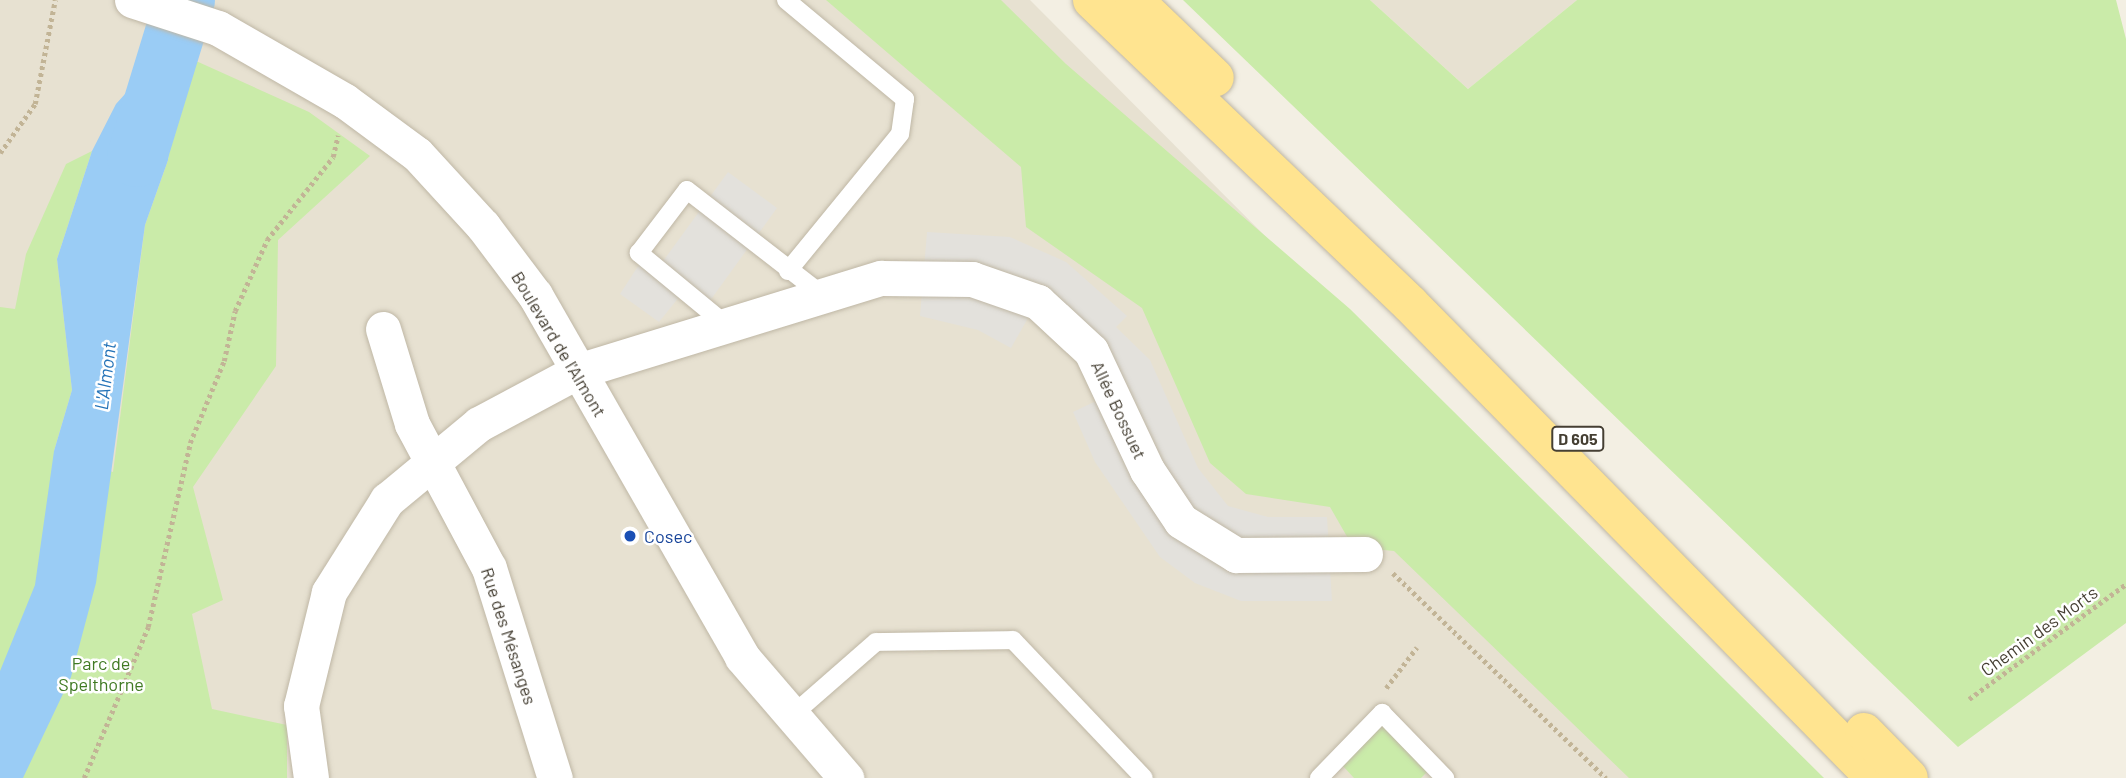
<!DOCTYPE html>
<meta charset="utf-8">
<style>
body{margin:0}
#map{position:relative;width:2126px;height:778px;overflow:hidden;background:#f3efe3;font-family:Barlow,sans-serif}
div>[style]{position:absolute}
.residential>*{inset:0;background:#e7e1d1}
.green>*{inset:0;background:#caeba9}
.parking>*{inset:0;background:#e3e1dc}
.water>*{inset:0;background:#9accf5}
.river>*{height:60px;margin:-30px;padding:0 30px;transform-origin:30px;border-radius:30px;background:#9accf5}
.path>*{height:4.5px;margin-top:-2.25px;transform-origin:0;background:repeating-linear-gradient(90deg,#c2b496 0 3.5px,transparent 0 7px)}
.roads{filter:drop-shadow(0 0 2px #bfb7a5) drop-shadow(0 0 2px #bfb7a5)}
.lane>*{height:18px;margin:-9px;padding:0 9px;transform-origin:9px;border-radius:9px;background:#fff}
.street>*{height:35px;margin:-17.5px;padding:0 17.5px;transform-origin:17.5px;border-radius:17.5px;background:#fff}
.primary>*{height:38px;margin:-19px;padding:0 19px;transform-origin:19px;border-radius:19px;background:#ffe490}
.dots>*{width:19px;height:19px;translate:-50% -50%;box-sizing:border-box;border:4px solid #fff;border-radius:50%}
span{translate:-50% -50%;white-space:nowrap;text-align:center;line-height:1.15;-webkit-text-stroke:5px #fff;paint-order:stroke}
.shield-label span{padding:2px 5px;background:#fff;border:2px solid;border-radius:5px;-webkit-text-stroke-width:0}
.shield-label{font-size:16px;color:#453f33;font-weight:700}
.street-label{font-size:18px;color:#453f33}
.transit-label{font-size:18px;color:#164399}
.left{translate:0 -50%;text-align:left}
.park-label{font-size:18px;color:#407a23}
.water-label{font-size:19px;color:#2674b8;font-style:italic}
</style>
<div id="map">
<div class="residential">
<i style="clip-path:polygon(0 0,1030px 0,1805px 778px,0 778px)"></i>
<i style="clip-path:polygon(1370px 0,1577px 0,1468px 89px)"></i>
</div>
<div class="green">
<i style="clip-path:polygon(826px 0,1001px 0,1066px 64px,1350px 309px,1824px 778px,1629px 778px,1394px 551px,1353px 547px,1330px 507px,1246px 494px,1210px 463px,1142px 308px,1026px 227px,1021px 167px)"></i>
<i style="clip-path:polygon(1183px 0,1370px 0,1468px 89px,1577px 0,2116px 0,2126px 39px,2126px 623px,1958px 747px)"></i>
<i style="clip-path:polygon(185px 56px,309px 112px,370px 156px,278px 240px,276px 366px,193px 487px,223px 600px,192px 614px,212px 709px,287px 725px,287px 778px,0 778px,0 307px,15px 309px,26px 254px,66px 164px,92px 151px,57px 259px,72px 390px,54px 451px,113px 472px,145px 225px,168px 160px)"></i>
<i style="clip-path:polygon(1383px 725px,1428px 771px,1421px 778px,1354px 778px,1342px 765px)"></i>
</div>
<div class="parking">
<i style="clip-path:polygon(728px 172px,777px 208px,704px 309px,684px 291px,659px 322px,620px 294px,644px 257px,658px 268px)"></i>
<i style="clip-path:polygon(927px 232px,1010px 237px,1066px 262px,1127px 316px,1116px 327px,1150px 360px,1198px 468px,1228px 506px,1268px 517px,1327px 517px,1332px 601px,1241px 601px,1195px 583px,1160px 557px,1095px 462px,1073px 412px,1113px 393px,1037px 302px,1011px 348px,978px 330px,920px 316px)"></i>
</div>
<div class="water">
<i style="clip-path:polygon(144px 73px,177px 87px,168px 160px,145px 225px,96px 583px,71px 677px,23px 778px,0 778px,0 671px,35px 585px,54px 451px,72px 390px,57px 259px,92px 151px,116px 104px)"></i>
</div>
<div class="river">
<i style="left:137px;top:157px;width:164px;rotate:-73deg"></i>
</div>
<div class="path">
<i style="left:0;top:153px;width:60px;rotate:-54.5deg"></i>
<i style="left:35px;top:104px;width:106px;rotate:-79.1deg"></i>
<i style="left:1393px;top:573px;width:296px;rotate:43.9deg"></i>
<i style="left:1386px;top:688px;width:51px;rotate:-52.9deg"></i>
<i style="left:1969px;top:699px;width:195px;rotate:-36.2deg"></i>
<i style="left:84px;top:778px;width:164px;rotate:-67deg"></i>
<i style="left:148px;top:627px;width:189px;rotate:-77.1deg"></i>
<i style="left:190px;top:443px;width:89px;rotate:-67.5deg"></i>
<i style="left:224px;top:361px;width:51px;rotate:-77.6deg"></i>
<i style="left:235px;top:311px;width:78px;rotate:-65.7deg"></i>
<i style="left:267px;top:240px;width:106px;rotate:-51.5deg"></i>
<i style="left:333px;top:157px;width:22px;rotate:-77deg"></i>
</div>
<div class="roads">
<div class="lane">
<i style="left:786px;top:0;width:155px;rotate:39.8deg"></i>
<i style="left:905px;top:99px;width:35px;rotate:98deg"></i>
<i style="left:900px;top:134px;width:177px;rotate:129.3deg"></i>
<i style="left:725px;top:324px;width:112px;rotate:-140.5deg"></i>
<i style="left:639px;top:253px;width:79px;rotate:-52.7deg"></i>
<i style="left:687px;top:190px;width:170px;rotate:37.8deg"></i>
<i style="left:790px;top:717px;width:114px;rotate:-41.1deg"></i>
<i style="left:876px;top:642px;width:137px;rotate:-0.8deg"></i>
<i style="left:1013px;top:640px;width:190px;rotate:46.5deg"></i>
<i style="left:1319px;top:778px;width:91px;rotate:-45.9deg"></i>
<i style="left:1382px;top:713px;width:91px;rotate:45.9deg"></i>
</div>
<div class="street">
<i style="left:132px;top:0;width:90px;rotate:18deg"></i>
<i style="left:218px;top:28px;width:146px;rotate:29.9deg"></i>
<i style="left:345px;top:101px;width:89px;rotate:36.4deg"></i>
<i style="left:417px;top:154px;width:98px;rotate:47.5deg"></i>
<i style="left:483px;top:226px;width:86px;rotate:53deg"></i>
<i style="left:535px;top:295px;width:417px;rotate:60.2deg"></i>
<i style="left:742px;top:657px;width:160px;rotate:49.3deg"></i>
<i style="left:383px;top:329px;width:99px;rotate:73deg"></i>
<i style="left:412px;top:424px;width:163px;rotate:61.9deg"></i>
<i style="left:489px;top:568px;width:220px;rotate:72.6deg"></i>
<i style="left:311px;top:778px;width:73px;rotate:-97.9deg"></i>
<i style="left:301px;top:706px;width:117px;rotate:-76.2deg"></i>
<i style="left:329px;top:592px;width:109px;rotate:-57.8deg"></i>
<i style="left:387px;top:500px;width:119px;rotate:-39.6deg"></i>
<i style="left:479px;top:424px;width:112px;rotate:-28.2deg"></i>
<i style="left:578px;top:371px;width:317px;rotate:-17.1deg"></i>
<i style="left:881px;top:278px;width:91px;rotate:0.6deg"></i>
<i style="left:972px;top:279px;width:70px;rotate:19.2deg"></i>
<i style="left:1038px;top:302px;width:72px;rotate:42.8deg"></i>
<i style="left:1091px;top:351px;width:132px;rotate:64.8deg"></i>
<i style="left:1147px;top:470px;width:61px;rotate:56.3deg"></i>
<i style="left:1181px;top:521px;width:65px;rotate:31.7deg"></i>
<i style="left:1236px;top:555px;width:129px;rotate:-0.4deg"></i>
</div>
<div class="primary">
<i style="left:1092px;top:0;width:440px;rotate:43.7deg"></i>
<i style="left:1410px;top:304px;width:664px;rotate:45.55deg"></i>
<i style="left:1134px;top:0;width:112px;rotate:43.9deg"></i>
<i style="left:1864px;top:732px;width:64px;rotate:45.6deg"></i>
</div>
</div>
<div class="dots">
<i style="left:630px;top:536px;background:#1a4fb4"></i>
</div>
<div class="shield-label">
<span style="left:1578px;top:439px">D 605</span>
</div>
<div class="street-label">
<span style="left:559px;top:344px;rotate:59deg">Boulevard de l'Almont</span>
<span style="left:1119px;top:410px;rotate:65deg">Allée Bossuet</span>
<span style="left:2039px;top:631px;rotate:-36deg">Chemin des Morts</span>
<span style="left:509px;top:636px;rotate:72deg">Rue des Mésanges</span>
</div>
<div class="transit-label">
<span class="left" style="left:644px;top:536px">Cosec</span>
</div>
<div class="park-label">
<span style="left:101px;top:674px">Parc de<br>Spelthorne</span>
</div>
<div class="water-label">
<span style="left:105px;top:376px;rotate:-83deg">L'Almont</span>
</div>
</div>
